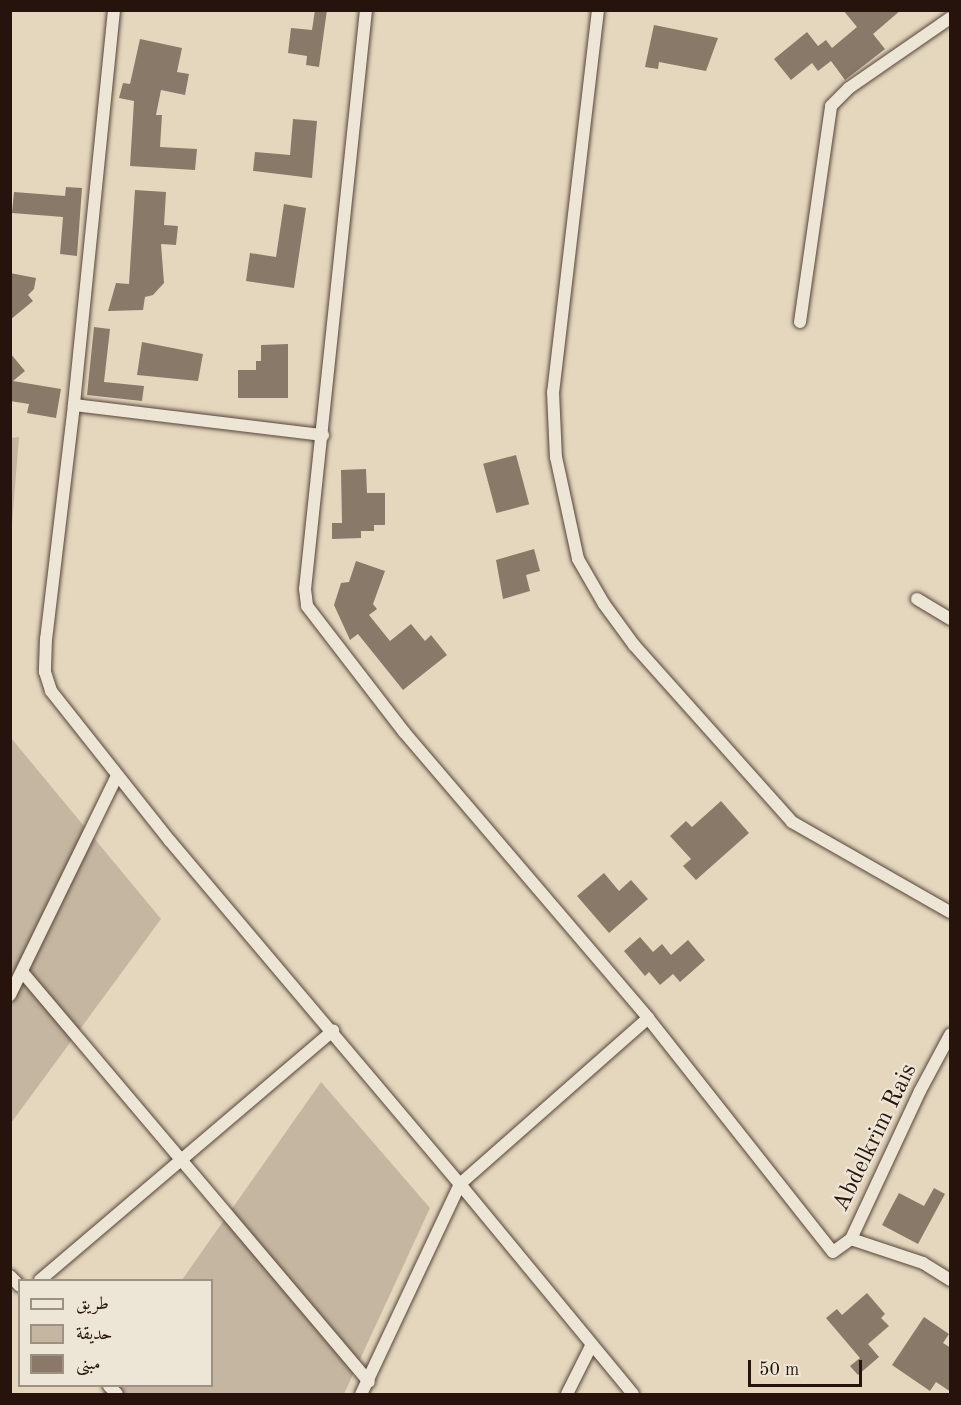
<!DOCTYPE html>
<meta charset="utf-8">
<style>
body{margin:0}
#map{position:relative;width:961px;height:1405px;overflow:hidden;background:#e4d7be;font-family:"Old Standard TT",Amiri,serif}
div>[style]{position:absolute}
.green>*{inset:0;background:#c4b6a0}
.building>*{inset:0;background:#897968;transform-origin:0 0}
.roads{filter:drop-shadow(0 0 2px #564438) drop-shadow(0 0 2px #564438)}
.minor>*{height:12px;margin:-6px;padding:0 6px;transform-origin:6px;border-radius:6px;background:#ede5d5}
span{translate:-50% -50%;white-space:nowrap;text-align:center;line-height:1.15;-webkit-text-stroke:4.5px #ede5d5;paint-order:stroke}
.street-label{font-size:24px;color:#26130b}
.frame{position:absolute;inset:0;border:12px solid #26130b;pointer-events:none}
.legend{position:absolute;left:18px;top:1279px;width:195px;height:108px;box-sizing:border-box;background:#ede5d5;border:2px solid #9d9184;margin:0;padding:8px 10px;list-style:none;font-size:18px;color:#26130b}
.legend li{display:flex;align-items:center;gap:12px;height:30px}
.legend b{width:30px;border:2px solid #9d9184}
.scale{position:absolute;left:748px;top:1360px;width:114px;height:27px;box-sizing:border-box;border:3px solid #26130b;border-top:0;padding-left:8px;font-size:18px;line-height:21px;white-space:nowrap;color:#26130b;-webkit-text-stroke:4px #ede5d5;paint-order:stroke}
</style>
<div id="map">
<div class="green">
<i style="clip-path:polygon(19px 437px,11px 536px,11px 438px)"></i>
<i style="clip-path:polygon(11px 738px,161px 919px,11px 1123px)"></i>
<i style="clip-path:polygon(321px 1082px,430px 1208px,344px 1394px,102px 1394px,109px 1386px,212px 1386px,212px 1280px,182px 1280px)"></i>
</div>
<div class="building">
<i style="clip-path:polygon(315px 10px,327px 10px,319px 67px,306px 65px,307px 56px,288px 53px,291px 28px,312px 30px)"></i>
<i style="clip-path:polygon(843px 10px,901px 10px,873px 34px,885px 49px,845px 80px,831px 61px,818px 71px,812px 63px,791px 80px,774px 59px,807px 32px,818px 46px,826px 40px,832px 48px,857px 27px)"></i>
<i style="clip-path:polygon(654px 25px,718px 38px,706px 71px,659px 62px,658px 69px,645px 67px)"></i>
<i style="clip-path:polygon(140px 39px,182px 48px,177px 72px,189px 74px,185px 95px,161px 90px,156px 115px,162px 115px,160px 147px,197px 149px,195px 170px,130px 166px,134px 101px,119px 98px,123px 83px,130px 84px)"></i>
<i style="clip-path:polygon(293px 119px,317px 121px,312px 178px,253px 171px,255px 152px,290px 155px)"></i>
<i style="clip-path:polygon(66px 187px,82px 188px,77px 256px,60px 254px,63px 217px,12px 213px,14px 192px,65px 196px)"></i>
<i style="clip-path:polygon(135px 190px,166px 192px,164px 225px,178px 226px,176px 245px,161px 244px,164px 283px,153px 295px,145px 297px,143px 310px,108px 311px,116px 283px,129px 284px)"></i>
<i style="clip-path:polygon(284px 204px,306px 208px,294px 288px,246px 281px,250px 253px,276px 257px)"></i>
<i style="clip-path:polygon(10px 273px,36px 278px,34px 289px,28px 295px,33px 301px,10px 320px)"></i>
<i style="clip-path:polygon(94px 327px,110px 329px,104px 382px,144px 386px,142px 401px,87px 395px)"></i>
<i style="clip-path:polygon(142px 342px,203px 354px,198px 381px,137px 375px)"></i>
<i style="clip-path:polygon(288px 344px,288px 398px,238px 398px,238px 370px,256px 370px,256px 361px,261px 361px,261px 345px)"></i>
<i style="clip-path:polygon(10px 353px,25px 371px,13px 381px,61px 389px,56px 418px,27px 413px,29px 404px,10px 401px)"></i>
<i style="left:516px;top:455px;width:51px;height:34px;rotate:75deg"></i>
<i style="clip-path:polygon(366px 469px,367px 493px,385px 493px,385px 525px,374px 525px,374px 531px,361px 531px,361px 538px,332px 539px,332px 523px,342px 523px,341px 470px)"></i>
<i style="clip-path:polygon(534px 549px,540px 571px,526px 575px,530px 591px,503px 599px,496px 560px)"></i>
<i style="clip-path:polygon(356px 561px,385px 571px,373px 604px,377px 609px,369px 615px,390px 641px,411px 624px,425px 641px,431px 635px,447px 655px,403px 690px,358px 634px,350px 640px,334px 605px,341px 583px,349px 582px)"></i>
<i style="clip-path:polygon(721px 801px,749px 833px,696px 880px,683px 866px,691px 859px,670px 836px,686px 821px,692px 827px)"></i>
<i style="clip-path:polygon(604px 873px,619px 891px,631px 880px,648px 899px,609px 933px,577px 896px)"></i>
<i style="clip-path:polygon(640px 937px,653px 952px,662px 944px,671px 955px,688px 940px,705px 960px,680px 982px,673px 974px,660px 985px,649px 972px,645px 976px,624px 951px)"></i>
<i style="clip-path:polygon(934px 1188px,945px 1194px,918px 1244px,882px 1225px,899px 1193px,924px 1206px)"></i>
<i style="clip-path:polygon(867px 1293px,885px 1314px,881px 1318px,889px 1326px,868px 1344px,879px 1357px,858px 1375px,850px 1366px,860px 1358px,826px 1318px,837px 1309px,842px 1315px)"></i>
<i style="clip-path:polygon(924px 1317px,949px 1334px,943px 1343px,951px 1348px,951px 1392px,936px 1382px,930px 1391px,892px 1365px)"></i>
</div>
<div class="roads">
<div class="minor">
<i style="left:114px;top:10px;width:397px;rotate:95.8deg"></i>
<i style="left:74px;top:405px;width:251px;rotate:6.9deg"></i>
<i style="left:366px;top:10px;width:582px;rotate:96.01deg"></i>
<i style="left:305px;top:589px;width:17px;rotate:83deg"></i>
<i style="left:307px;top:606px;width:159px;rotate:52.4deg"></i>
<i style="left:404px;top:732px;width:376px;rotate:49.5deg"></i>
<i style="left:648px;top:1018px;width:298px;rotate:51.7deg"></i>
<i style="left:833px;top:1252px;width:22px;rotate:-36deg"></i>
<i style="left:851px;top:1239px;width:163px;rotate:-65deg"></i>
<i style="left:920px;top:1091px;width:64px;rotate:-61.8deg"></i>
<i style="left:598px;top:10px;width:385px;rotate:96.7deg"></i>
<i style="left:553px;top:392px;width:65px;rotate:87.4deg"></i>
<i style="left:556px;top:457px;width:104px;rotate:77.8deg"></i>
<i style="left:578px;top:559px;width:52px;rotate:60deg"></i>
<i style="left:604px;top:604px;width:51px;rotate:53.8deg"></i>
<i style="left:634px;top:645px;width:237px;rotate:48.2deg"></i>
<i style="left:792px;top:822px;width:182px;rotate:29.7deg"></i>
<i style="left:800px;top:322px;width:218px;rotate:-81.8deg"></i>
<i style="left:831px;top:106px;width:25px;rotate:-45deg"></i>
<i style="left:849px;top:88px;width:123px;rotate:-34.7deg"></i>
<i style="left:74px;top:405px;width:236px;rotate:96.8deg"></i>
<i style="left:46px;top:639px;width:33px;rotate:92deg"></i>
<i style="left:45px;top:672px;width:20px;rotate:72deg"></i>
<i style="left:51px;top:691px;width:191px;rotate:51.6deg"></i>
<i style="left:170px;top:841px;width:449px;rotate:49.8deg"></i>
<i style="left:460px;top:1184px;width:232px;rotate:115.2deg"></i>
<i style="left:917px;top:599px;width:39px;rotate:31deg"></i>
<i style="left:24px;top:974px;width:534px;rotate:49.78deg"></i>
<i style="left:10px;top:995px;width:244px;rotate:-64deg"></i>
<i style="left:851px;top:1239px;width:76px;rotate:18.4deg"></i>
<i style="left:923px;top:1263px;width:32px;rotate:32deg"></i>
<i style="left:10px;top:1276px;width:14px;rotate:45deg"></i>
<i style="left:40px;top:1280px;width:385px;rotate:-40.4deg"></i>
<i style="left:109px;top:1386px;width:11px;rotate:45deg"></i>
<i style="left:567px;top:1394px;width:54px;rotate:-63.4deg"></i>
<i style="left:633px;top:1394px;width:272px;rotate:-129.5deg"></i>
<i style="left:460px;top:1184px;width:251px;rotate:-41.4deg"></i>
</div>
</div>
<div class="street-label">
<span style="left:876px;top:1138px;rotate:-64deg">Abdelkrim Rais</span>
</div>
<div class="frame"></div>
<ul class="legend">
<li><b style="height:8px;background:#ede5d5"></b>طريق</li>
<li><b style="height:16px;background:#c4b6a0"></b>حديقة</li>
<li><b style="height:16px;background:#897968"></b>مبنى</li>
</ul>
<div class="scale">50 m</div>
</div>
